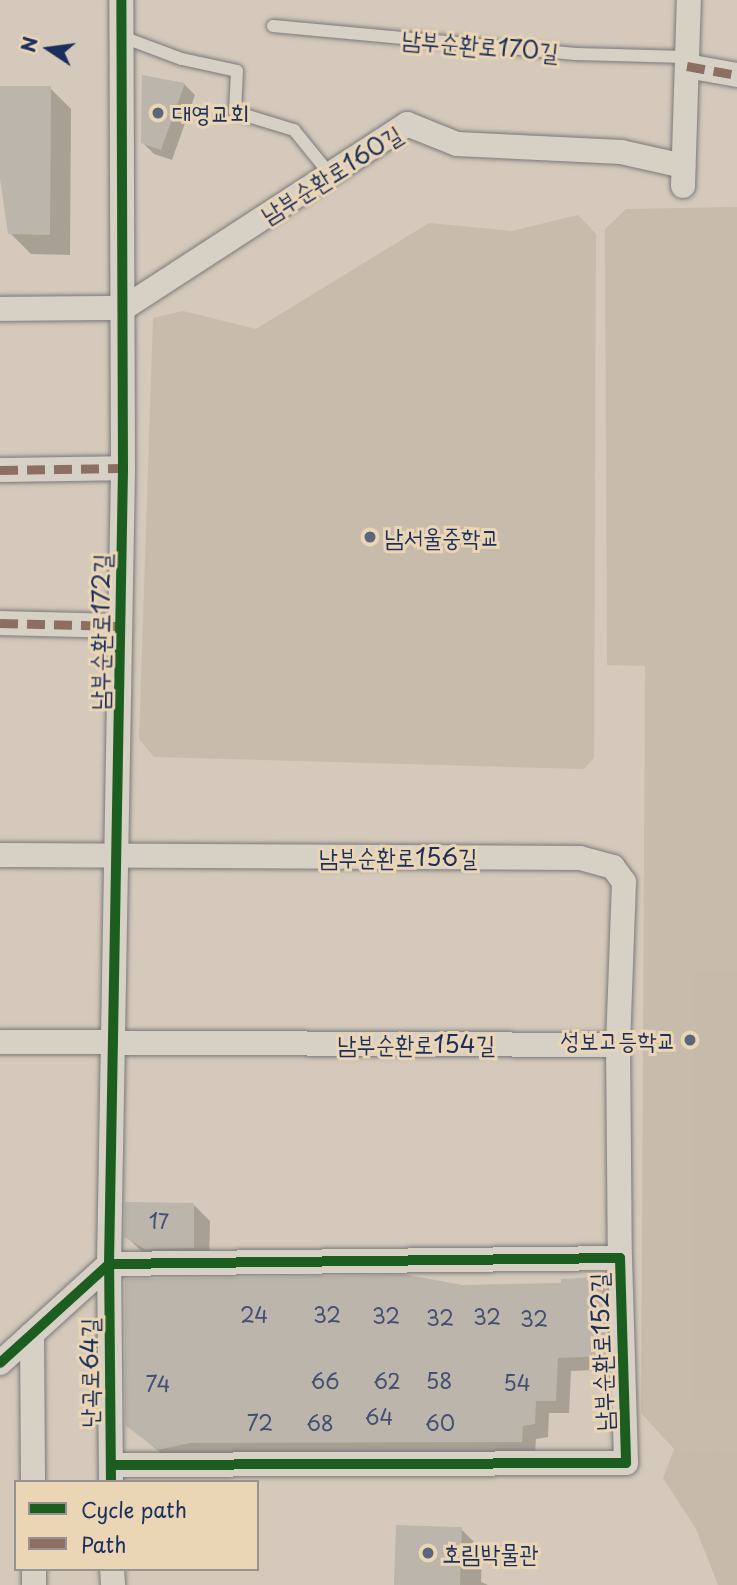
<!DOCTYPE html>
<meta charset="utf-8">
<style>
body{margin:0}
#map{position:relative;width:737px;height:1585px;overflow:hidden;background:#d4c9ba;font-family:"Playpen Sans","Poor Story",sans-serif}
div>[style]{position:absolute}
.built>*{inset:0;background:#c7bbac}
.green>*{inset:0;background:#c6baab;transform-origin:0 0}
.shadow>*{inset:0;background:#0003}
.building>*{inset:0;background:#bcb5ac;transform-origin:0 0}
.roads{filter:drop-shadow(0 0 2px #7a797b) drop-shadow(0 0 2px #7a797b)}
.service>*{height:12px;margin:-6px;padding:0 6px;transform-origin:6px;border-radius:6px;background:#d7d0c4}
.minor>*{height:24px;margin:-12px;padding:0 12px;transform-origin:12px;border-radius:12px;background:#d7d0c4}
.quiet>*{height:9px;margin-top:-4.5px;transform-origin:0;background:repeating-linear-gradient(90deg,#8d6e63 0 18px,transparent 0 27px)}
.cycleway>*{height:10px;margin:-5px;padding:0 5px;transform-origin:5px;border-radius:5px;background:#1b5e20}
.dots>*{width:19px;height:19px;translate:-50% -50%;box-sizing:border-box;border:4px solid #ead5b4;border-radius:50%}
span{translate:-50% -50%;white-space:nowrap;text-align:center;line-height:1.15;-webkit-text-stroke:6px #ead5b4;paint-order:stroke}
.number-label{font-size:21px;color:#435072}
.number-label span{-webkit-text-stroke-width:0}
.street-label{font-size:24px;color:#1b2f5e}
.poi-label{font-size:24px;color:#1b2f5e}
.left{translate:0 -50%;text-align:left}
.right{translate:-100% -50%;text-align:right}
.legend{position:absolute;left:14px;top:1480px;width:245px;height:91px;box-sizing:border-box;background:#ead5b4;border:2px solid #979392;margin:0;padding:9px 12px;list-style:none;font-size:21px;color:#1b2f5e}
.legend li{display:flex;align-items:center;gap:14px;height:35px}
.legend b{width:35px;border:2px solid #979392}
.north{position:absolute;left:14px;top:14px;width:70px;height:70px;-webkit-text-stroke:5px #ead5b4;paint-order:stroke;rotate:283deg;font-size:19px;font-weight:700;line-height:28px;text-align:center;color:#1b2f5e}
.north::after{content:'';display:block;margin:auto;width:24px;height:32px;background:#1b2f5e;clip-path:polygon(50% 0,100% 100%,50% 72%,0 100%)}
</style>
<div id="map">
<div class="built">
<i style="clip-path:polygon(737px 207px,737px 1452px,674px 1449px,641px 1413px,645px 666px,607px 665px,605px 229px,626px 209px)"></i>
<i style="clip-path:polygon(578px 215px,596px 234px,594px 758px,584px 769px,154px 757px,139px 739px,153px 318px,183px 311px,256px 329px,429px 223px,512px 231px)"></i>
</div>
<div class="green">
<i style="left:693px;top:971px;width:44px;height:430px"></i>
<i style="clip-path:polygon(674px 1449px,737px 1452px,737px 1585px,718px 1585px,696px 1529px,663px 1478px)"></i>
</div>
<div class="shadow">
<i style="clip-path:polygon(184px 84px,195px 95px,172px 160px,154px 154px,143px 143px)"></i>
<i style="clip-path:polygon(0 87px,50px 88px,71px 109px,70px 255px,31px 254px,10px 233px,0 176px)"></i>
<i style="clip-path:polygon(193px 1204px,210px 1221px,209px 1264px,143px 1253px,126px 1236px)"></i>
<i style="clip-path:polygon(595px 1278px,616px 1302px,621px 1369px,571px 1371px,569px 1413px,549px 1413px,548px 1437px,536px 1439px,535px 1455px,173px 1463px,127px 1425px,462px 1286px,563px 1285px)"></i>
<i style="clip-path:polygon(461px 1529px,482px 1550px,481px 1582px,488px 1585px,395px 1585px)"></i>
</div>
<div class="building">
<i style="clip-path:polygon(142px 75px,185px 83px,161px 150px,141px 143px)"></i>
<i style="clip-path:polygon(0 86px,51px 86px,50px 235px,8px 234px,0 178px)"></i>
<i style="clip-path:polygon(125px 1202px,194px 1203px,194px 1248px,145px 1249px,124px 1237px)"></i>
<i style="clip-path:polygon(408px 1275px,462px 1285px,561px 1283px,561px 1279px,596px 1277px,595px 1287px,603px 1286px,602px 1297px,606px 1296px,608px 1356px,558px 1358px,556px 1401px,536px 1401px,535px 1424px,523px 1426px,522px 1442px,190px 1443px,158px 1450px,125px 1425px,125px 1279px)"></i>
<i style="left:396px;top:1525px;width:66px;height:60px;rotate:2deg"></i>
</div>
<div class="roads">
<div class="service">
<i style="left:273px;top:26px;width:304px;rotate:5.3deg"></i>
<i style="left:576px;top:54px;width:111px;rotate:1.5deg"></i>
<i style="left:120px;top:36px;width:66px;rotate:20.4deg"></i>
<i style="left:182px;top:59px;width:56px;rotate:12.3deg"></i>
<i style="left:237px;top:71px;width:41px;rotate:92.8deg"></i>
<i style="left:235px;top:112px;width:62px;rotate:17deg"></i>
<i style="left:294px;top:130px;width:55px;rotate:50.9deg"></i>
</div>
<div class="minor">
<i style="left:687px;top:66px;width:51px;rotate:10.2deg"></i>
<i style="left:683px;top:186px;width:186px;rotate:-88.2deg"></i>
<i style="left:0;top:309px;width:124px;rotate:-0.5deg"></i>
<i style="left:124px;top:308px;width:338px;rotate:-33deg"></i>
<i style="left:407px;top:124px;width:54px;rotate:21.8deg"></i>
<i style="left:457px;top:144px;width:164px;rotate:2.8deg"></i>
<i style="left:621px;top:152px;width:64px;rotate:12.7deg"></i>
<i style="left:0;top:470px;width:123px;rotate:-0.9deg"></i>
<i style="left:0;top:623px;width:120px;rotate:1.4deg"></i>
<i style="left:0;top:855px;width:580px;rotate:0.3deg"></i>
<i style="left:580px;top:858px;width:34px;rotate:15deg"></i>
<i style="left:613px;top:867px;width:19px;rotate:54deg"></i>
<i style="left:624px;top:882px;width:163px;rotate:92.1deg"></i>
<i style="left:0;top:1042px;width:618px;rotate:0.28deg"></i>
<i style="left:618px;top:1045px;width:213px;rotate:89.5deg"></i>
<i style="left:32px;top:1334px;width:148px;rotate:89.6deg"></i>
<i style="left:0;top:1363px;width:147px;rotate:-42.2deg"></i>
<i style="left:109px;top:1264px;width:511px;rotate:-0.67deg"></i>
<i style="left:620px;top:1258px;width:205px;rotate:88.3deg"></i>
<i style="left:626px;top:1463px;width:515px;rotate:179.78deg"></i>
<i style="left:111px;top:1482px;width:218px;rotate:-90.5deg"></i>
<i style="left:109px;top:1264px;width:796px;rotate:-88.99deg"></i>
<i style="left:123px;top:468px;width:468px;rotate:-90.2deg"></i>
<i style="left:34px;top:1569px;width:16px;rotate:90deg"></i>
<i style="left:112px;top:1569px;width:16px;rotate:86deg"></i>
</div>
</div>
<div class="quiet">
<i style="left:687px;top:66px;width:51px;rotate:10.2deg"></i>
<i style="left:0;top:470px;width:123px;rotate:-0.9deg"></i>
<i style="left:0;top:623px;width:120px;rotate:1.4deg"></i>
</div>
<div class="cycleway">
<i style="left:0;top:1363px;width:147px;rotate:-42.2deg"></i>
<i style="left:109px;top:1264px;width:511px;rotate:-0.67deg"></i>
<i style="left:620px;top:1258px;width:205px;rotate:88.3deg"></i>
<i style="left:626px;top:1463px;width:515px;rotate:179.78deg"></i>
<i style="left:111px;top:1482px;width:218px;rotate:-90.5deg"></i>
<i style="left:109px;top:1264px;width:796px;rotate:-88.99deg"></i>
<i style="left:123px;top:468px;width:468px;rotate:-90.2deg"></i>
</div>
<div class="dots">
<i style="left:158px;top:113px;background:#5c657e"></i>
<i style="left:370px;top:537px;background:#5c657e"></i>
<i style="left:690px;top:1040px;background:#5c657e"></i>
<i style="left:428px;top:1553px;background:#5c657e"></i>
</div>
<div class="number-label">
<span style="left:159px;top:1220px">17</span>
<span style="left:254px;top:1314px">24</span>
<span style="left:327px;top:1314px">32</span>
<span style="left:386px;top:1315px">32</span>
<span style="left:487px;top:1316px">32</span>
<span style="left:440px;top:1317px">32</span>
<span style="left:534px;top:1318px">32</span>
<span style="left:325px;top:1380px">66</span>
<span style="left:387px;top:1380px">62</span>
<span style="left:439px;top:1380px">58</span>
<span style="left:517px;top:1382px">54</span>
<span style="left:158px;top:1383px">74</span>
<span style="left:379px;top:1416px">64</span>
<span style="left:260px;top:1422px">72</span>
<span style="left:320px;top:1422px">68</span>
<span style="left:440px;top:1422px">60</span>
</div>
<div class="street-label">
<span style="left:480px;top:45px;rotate:5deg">남부순환로170길</span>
<span style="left:331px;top:174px;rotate:-32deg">남부순환로160길</span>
<span style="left:100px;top:632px;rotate:-89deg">남부순환로172길</span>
<span style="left:398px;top:857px">남부순환로156길</span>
<span style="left:416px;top:1044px">남부순환로154길</span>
<span style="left:601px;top:1352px;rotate:-92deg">남부순환로152길</span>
<span style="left:89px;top:1373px;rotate:-90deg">난곡로64길</span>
</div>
<div class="poi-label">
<span class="left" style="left:172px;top:113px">대영교회</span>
<span class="left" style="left:384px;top:537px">남서울중학교</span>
<span class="right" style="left:676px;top:1040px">성보고등학교</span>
<span class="left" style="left:442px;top:1553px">호림박물관</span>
</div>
<ul class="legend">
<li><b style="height:9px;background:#1b5e20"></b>Cycle path</li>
<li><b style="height:9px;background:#8d6e63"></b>Path</li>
</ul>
<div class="north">N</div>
</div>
